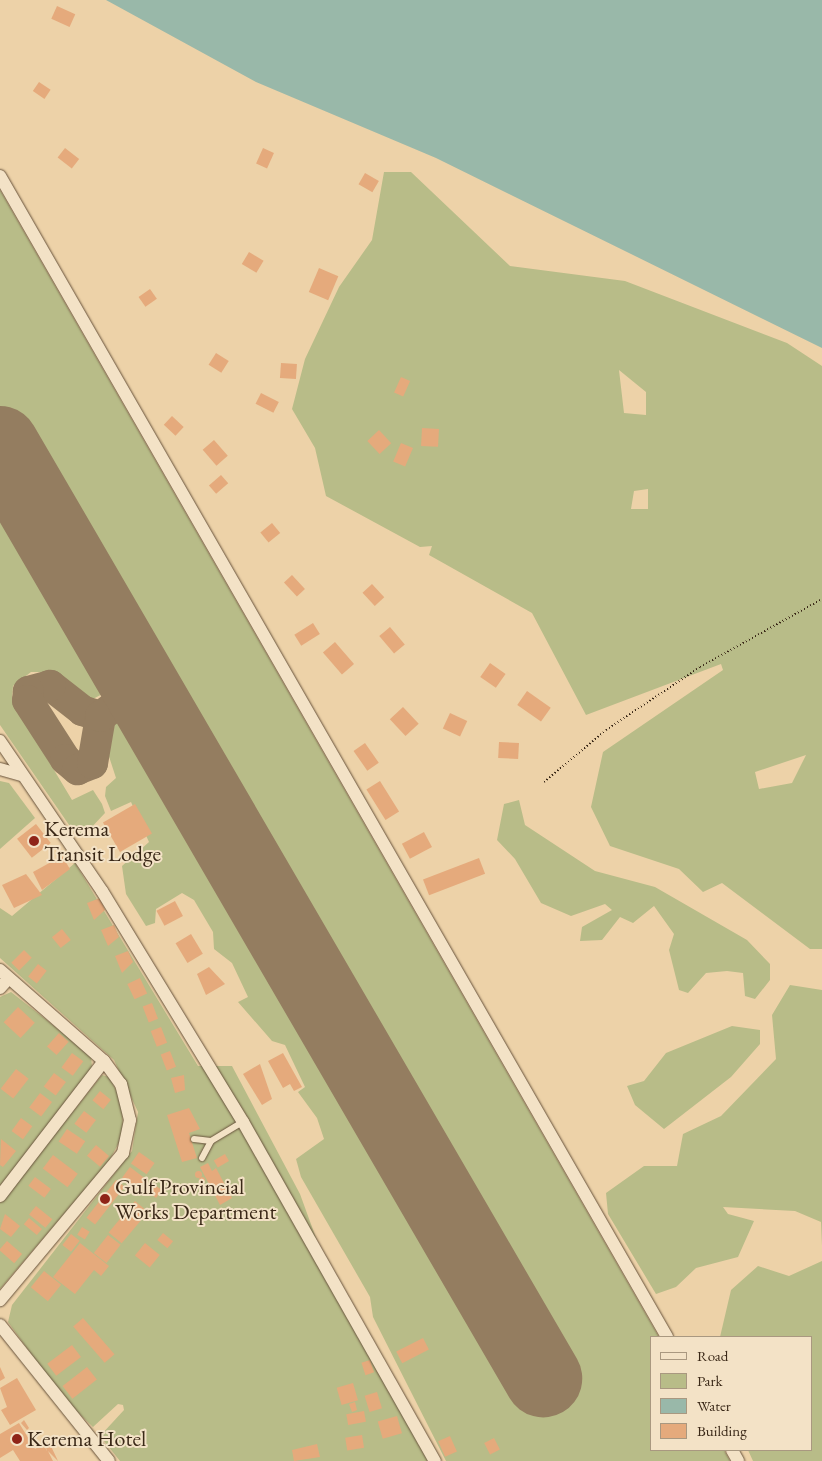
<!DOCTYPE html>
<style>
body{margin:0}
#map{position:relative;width:822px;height:1461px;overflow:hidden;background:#edd2a8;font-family:"EB Garamond",serif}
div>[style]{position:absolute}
.green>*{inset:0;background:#b8bc88}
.water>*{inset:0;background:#99b8a9}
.taxiway>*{height:31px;margin:-15.5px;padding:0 15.5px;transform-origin:15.5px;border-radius:15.5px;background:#947d60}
.runway>*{height:78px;margin:-39px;padding:0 39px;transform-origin:39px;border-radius:39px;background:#947d60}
.building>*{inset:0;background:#e5aa7c;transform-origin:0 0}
.round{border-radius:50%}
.path>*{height:2px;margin-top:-1px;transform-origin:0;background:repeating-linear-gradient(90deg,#3a2817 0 1px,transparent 0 3.5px)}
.roads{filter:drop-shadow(0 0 1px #67523b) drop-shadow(0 0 1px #67523b)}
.service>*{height:6px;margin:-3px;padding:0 3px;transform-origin:3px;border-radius:3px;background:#f3e2c6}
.minor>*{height:12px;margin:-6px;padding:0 6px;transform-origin:6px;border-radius:6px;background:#f3e2c6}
.dots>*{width:14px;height:14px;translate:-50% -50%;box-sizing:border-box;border:2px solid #f3e2c6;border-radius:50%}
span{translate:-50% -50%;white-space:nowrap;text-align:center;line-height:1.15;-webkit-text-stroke:4px #f3e2c6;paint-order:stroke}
.poi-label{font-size:22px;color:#3a2817}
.left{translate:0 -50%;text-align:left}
.legend{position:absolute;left:650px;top:1336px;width:162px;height:115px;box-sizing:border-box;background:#f3e2c6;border:1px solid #a99880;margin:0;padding:6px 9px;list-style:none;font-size:15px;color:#3a2817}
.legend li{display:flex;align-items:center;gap:10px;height:25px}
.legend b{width:25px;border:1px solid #a99880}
</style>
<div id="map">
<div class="green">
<i style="clip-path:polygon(evenodd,384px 172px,411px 172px,510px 266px,625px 281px,787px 343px,822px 366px,822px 949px,810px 949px,722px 883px,703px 892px,679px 869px,610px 846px,591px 807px,603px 752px,723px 670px,721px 664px,586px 715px,532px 613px,429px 555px,432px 546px,420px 547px,326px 496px,315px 448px,292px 409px,305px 359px,339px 287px,372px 240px,384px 172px,619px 370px,646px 392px,646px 415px,624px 413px,619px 370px,384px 172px,648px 489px,648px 509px,631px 509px,634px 491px,648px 489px,384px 172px,806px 755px,792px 783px,759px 789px,755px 772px,806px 755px)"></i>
<i style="clip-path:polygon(0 190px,659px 1337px,651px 1337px,651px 1450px,724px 1450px,730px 1461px,446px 1461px,373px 1317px,370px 1297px,301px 1177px,296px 1159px,324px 1139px,317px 1118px,298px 1092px,305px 1087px,285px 1045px,272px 1041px,238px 1002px,248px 997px,232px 963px,214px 949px,213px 932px,194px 900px,182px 893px,156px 909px,155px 923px,146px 926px,126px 894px,122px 866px,149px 842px,131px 802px,111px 811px,105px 796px,106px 787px,116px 778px,103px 738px,110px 719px,123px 711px,136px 712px,148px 721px,486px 1308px,496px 1328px,499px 1356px,526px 1399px,572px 1373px,545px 1324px,522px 1312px,487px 1256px,0 415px)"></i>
<i style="clip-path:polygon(0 461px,104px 643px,117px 675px,112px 689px,91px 700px,57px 675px,44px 672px,31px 672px,13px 686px,12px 700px,72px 800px,93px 790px,102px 804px,105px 813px,89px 830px,76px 835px,0 725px)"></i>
<i style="clip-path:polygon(0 781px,9px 783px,35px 818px,0 849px)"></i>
<i style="clip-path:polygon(519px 800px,525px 825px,595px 871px,655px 887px,747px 940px,770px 964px,770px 980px,755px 999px,745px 996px,743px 973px,727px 971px,706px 973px,688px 993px,679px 990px,669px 950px,674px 934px,654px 906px,633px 923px,620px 917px,602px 940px,580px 941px,582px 927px,612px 910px,605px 904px,571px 916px,541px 903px,515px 859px,497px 840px,504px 804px)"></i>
<i style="clip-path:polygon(75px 863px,198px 1066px,232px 1066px,300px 1194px,339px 1301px,428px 1461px,120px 1461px,100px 1436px,124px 1410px,123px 1405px,118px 1404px,93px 1427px,63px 1398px,8px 1322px,12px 1305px,132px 1151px,138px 1112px,114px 1060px,0 958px,0 908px,12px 916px)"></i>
<i style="clip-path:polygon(790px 985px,822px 990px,822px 1246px,821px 1222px,795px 1211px,723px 1207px,728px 1214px,754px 1221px,738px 1257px,696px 1268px,676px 1287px,656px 1294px,608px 1214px,606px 1193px,644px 1166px,677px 1166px,683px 1134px,721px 1116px,776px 1059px,772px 1015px)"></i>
<i style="clip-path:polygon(11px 992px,91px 1055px,92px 1068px,0 1186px,0 997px)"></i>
<i style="clip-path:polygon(732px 1026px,760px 1030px,760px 1044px,731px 1077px,664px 1129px,635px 1105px,627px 1086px,644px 1081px,666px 1053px)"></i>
<i style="clip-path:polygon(102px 1075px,109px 1077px,122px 1101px,123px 1135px,109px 1161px,0 1289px,0 1203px)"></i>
<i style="clip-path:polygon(822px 1261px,822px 1461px,753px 1461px,748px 1450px,811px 1450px,811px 1337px,720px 1337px,731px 1290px,758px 1266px,789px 1276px)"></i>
</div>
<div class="water">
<i style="clip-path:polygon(106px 0,822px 0,822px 348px,436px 158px,256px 82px)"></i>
</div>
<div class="taxiway">
<i style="left:100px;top:716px;width:19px;rotate:-162deg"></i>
<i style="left:82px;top:710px;width:41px;rotate:-142deg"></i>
<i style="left:50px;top:685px;width:23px;rotate:165deg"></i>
<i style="left:28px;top:691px;width:9px;rotate:96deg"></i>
<i style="left:27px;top:700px;width:70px;rotate:57.2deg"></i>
<i style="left:65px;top:759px;width:16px;rotate:40deg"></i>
<i style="left:77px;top:769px;width:16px;rotate:-22deg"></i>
<i style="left:92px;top:763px;width:48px;rotate:-80.3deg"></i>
<i style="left:100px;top:716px;width:50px;rotate:-36.9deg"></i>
</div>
<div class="runway">
<i style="left:0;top:445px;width:1080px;rotate:59.8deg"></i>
</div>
<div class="building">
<i style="left:57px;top:6px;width:20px;height:14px;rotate:24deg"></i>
<i style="left:39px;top:82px;width:14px;height:11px;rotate:34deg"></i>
<i style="left:65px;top:148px;width:18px;height:12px;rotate:38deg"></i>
<i style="left:263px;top:148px;width:12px;height:17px;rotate:24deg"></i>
<i style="left:365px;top:173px;width:16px;height:13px;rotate:30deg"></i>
<i style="left:249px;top:252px;width:17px;height:14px;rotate:31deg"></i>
<i style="left:319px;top:268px;width:21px;height:26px;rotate:23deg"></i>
<i style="left:150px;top:289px;width:12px;height:14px;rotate:55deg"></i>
<i style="left:216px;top:353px;width:15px;height:14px;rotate:32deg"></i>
<i style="left:281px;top:363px;width:16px;height:15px;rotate:4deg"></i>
<i style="left:401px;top:377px;width:10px;height:17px;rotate:24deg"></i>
<i style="left:261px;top:393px;width:20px;height:12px;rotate:27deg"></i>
<i style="left:172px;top:416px;width:16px;height:12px;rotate:43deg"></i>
<i style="left:422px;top:428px;width:17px;height:18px;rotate:3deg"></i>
<i style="left:379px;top:430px;width:18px;height:16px;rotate:47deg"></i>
<i style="left:214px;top:440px;width:21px;height:15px;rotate:49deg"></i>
<i style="left:401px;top:443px;width:13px;height:20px;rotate:23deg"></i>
<i style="left:221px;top:475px;width:11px;height:16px;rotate:49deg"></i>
<i style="left:272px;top:523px;width:13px;height:15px;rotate:51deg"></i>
<i style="left:292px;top:575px;width:19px;height:11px;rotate:47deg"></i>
<i style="left:372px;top:584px;width:18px;height:13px;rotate:47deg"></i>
<i style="left:313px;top:623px;width:13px;height:22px;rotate:58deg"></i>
<i style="left:390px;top:627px;width:23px;height:14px;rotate:50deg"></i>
<i style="left:335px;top:642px;width:29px;height:16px;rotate:49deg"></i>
<i style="left:490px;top:663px;width:19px;height:17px;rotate:35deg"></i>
<i style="left:527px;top:691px;width:29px;height:17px;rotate:35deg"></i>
<i style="left:403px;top:707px;width:23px;height:18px;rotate:47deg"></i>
<i style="left:450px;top:713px;width:19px;height:17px;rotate:25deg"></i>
<i style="left:499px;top:742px;width:20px;height:16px;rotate:3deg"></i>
<i style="left:365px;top:743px;width:24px;height:14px;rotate:55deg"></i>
<i style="left:380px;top:781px;width:36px;height:16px;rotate:58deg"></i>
<i style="left:135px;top:804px;width:34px;height:37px;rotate:60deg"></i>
<i style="left:36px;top:824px;width:24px;height:24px;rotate:52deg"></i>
<i style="left:424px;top:832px;width:17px;height:25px;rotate:62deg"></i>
<i style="clip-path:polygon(62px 856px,70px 869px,42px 890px,33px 872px)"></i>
<i style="left:479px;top:858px;width:17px;height:60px;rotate:69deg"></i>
<i style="clip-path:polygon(26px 874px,42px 895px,14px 908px,2px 885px)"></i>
<i style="clip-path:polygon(100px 898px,105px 910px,94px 920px,87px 903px)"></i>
<i style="left:175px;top:901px;width:17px;height:21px;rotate:62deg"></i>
<i style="clip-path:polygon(114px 925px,119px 937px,108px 946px,101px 930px)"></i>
<i style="left:62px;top:929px;width:14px;height:13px;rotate:51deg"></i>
<i style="left:191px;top:934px;width:23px;height:18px;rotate:59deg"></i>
<i style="left:24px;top:950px;width:11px;height:18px;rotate:45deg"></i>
<i style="clip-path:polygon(128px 951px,133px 962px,122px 973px,115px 956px)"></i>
<i style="left:38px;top:964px;width:11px;height:16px;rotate:38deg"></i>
<i style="clip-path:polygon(209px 967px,225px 984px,206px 995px,197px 974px)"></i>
<i style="left:140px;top:978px;width:17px;height:14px;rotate:65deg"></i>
<i style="left:152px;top:1003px;width:17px;height:10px;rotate:69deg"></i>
<i style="left:18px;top:1007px;width:23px;height:21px;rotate:43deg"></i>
<i style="left:161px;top:1027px;width:17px;height:11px;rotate:69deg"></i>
<i style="left:59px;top:1033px;width:13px;height:18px;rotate:42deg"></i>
<i style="left:170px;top:1051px;width:17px;height:10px;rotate:69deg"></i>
<i style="left:72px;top:1053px;width:14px;height:18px;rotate:36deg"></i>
<i style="clip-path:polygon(283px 1053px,302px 1087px,294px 1091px,290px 1084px,283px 1088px,268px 1061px)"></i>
<i style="clip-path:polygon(260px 1064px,272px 1099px,262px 1105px,243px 1074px)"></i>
<i style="left:16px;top:1069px;width:16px;height:25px;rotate:38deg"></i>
<i style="left:54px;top:1073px;width:15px;height:17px;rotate:37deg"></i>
<i style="clip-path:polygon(184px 1075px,185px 1090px,175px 1093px,171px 1078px)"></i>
<i style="left:100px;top:1091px;width:14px;height:12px;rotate:39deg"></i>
<i style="left:40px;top:1093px;width:15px;height:18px;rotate:37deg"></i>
<i style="clip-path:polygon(189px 1108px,200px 1129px,189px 1133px,197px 1158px,182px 1162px,167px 1115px)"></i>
<i style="left:84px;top:1111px;width:15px;height:16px;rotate:37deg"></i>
<i style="left:21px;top:1118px;width:14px;height:16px;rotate:36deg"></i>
<i style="left:67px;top:1129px;width:22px;height:15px;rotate:34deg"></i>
<i style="clip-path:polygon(1px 1139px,16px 1151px,3px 1167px,0 1165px)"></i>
<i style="left:96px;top:1145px;width:17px;height:14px;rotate:40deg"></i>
<i style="left:139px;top:1152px;width:19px;height:14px;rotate:35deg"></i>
<i style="left:225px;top:1154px;width:8px;height:13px;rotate:60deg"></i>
<i style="left:53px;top:1155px;width:31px;height:17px;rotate:37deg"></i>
<i style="clip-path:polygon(208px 1163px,212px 1171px,216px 1168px,232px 1198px,220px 1205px,200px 1167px)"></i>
<i style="left:130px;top:1167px;width:21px;height:13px;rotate:37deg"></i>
<i class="round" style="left:194.5px;top:1170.5px;width:7px;height:7px"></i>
<i class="round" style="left:199px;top:1177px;width:6px;height:6px"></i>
<i style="left:35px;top:1177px;width:20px;height:11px;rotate:37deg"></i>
<i style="left:116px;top:1180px;width:11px;height:48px;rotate:38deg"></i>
<i style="left:152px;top:1183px;width:12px;height:10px;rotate:35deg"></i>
<i style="left:135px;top:1201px;width:17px;height:41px;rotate:40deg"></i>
<i style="left:36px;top:1206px;width:21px;height:11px;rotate:39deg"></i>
<i style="clip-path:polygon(5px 1214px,20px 1226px,11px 1237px,0 1229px)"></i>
<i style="left:29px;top:1218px;width:17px;height:8px;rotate:40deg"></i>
<i style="left:82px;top:1227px;width:9px;height:9px;rotate:32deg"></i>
<i style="left:163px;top:1233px;width:13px;height:9px;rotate:39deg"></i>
<i style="left:71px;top:1234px;width:11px;height:14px;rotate:38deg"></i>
<i style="left:108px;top:1235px;width:16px;height:23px;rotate:38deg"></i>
<i style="left:7px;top:1241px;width:20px;height:12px;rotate:41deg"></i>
<i style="clip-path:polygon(80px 1243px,109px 1266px,101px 1276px,94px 1270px,75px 1294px,53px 1277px)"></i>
<i style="left:145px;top:1243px;width:19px;height:16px;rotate:39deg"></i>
<i style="left:44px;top:1271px;width:22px;height:21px;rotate:39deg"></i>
<i style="left:83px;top:1318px;width:48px;height:13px;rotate:49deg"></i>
<i style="left:423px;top:1338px;width:13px;height:30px;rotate:63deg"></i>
<i style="left:72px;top:1345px;width:15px;height:31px;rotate:53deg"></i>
<i style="left:370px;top:1360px;width:13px;height:9px;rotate:72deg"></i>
<i style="clip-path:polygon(0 1367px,5px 1378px,0 1381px)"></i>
<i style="left:87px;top:1367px;width:16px;height:31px;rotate:52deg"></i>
<i style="clip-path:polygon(17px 1378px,36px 1410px,10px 1425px,1px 1410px,7px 1407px,0 1388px)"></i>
<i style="left:353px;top:1383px;width:18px;height:17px;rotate:74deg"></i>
<i style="left:377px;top:1392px;width:17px;height:13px;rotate:73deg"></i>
<i style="clip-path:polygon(355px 1402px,357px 1410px,352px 1412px,349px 1404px)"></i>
<i style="left:364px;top:1411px;width:11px;height:18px;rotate:80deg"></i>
<i style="left:397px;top:1416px;width:18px;height:20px;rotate:74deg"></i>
<i style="clip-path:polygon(24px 1420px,29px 1428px,27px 1430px,21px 1423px)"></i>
<i style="clip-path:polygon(19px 1423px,35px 1449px,43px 1444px,47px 1451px,45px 1444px,49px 1442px,58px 1461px,48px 1451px,53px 1461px,20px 1461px,13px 1450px,0 1458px,0 1434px)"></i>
<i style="left:362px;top:1435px;width:13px;height:17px;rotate:81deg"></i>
<i style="left:450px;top:1436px;width:17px;height:13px;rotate:66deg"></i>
<i style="left:494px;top:1438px;width:13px;height:11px;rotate:63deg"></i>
<i style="clip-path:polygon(317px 1444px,320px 1457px,294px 1461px,292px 1450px)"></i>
</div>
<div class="path">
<i style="left:544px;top:782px;width:81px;rotate:-40deg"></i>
<i style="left:606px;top:730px;width:113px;rotate:-33.8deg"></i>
<i style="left:700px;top:667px;width:140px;rotate:-29.1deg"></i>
</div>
<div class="roads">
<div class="service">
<i style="left:194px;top:1139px;width:17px;rotate:7deg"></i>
<i style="left:202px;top:1158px;width:19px;rotate:-62deg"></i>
<i style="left:211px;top:1141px;width:37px;rotate:-31deg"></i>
</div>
<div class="minor">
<i style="left:0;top:176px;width:1339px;rotate:60.12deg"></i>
<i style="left:0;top:741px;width:181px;rotate:55.8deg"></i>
<i style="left:102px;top:891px;width:271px;rotate:58.6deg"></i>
<i style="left:243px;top:1122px;width:390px;rotate:60.5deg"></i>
<i style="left:0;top:769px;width:22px;rotate:16deg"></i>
<i style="left:0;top:970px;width:138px;rotate:41.2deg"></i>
<i style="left:104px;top:1061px;width:29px;rotate:54deg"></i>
<i style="left:121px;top:1084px;width:37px;rotate:76deg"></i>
<i style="left:130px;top:1120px;width:34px;rotate:102deg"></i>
<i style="left:123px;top:1153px;width:192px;rotate:129.9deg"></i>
<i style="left:0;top:988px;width:12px;rotate:-48deg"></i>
<i style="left:0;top:1196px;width:170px;rotate:-52.4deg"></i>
<i style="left:0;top:1325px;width:174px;rotate:51.3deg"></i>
<i style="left:732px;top:1450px;width:13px;rotate:61deg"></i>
</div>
</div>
<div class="dots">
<i style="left:34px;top:841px;background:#8f2418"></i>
<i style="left:105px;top:1199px;background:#8f2418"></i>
<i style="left:17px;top:1439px;background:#8f2418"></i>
</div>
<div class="poi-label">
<span class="left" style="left:44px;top:841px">Kerema<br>Transit Lodge</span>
<span class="left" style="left:115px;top:1199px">Gulf Provincial<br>Works Department</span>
<span class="left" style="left:27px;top:1439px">Kerema Hotel</span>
</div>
<ul class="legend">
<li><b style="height:6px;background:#f3e2c6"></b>Road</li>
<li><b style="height:14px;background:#b8bc88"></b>Park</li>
<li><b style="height:14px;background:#99b8a9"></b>Water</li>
<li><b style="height:14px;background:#e5aa7c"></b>Building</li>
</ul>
</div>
